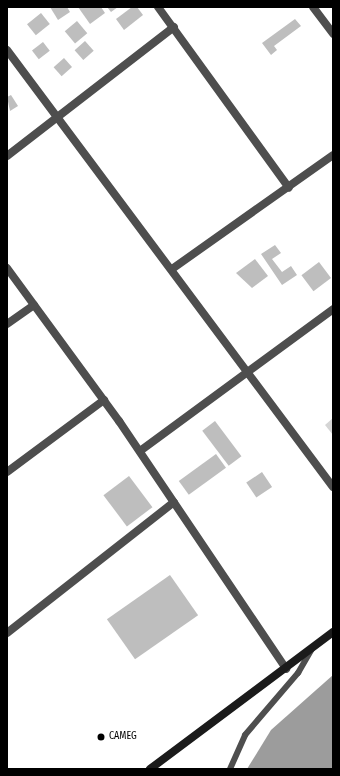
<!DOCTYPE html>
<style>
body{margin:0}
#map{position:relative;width:340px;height:776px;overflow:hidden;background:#fff;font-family:"Fira Sans Condensed",sans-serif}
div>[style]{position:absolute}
.green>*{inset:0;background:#d5d5d5}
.water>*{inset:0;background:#9c9c9c}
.building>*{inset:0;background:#bebebe;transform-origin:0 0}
.lane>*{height:6px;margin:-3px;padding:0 3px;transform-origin:3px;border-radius:3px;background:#4e4e4e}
.street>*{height:8px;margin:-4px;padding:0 4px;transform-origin:4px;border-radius:4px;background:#4e4e4e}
.secondary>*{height:8px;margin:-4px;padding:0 4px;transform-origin:4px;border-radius:4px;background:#1b1b1b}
.dots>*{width:11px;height:11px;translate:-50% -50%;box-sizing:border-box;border:2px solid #fff;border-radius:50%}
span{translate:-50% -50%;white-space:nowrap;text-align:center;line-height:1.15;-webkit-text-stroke:3px #fff;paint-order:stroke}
.poi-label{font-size:10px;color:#000}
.left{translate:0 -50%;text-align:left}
.frame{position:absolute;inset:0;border:8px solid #000;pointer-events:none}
</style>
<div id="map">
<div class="green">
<i style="clip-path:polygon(333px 418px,333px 435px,325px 425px)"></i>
</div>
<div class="water">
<i style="clip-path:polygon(333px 675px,333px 769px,247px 769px,271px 730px)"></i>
</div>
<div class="building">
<i style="clip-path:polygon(50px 7px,67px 7px,70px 12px,58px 20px)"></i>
<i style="clip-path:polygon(78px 7px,101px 7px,105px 13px,90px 24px)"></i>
<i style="clip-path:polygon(107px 7px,118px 7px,111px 12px)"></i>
<i style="clip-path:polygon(132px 7px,137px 7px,143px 15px,124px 30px,116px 19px)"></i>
<i style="left:41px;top:13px;width:14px;height:18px;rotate:51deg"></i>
<i style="clip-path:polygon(295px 19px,301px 26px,274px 46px,277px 50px,271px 55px,262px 43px)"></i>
<i style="left:77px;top:21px;width:16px;height:16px;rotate:50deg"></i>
<i style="left:85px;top:41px;width:13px;height:14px;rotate:48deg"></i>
<i style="left:43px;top:42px;width:11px;height:14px;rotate:52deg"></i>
<i style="left:64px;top:58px;width:12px;height:14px;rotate:48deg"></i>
<i style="clip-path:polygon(11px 95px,18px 106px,10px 111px,7px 97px)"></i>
<i style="clip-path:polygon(275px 245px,281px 253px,272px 259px,282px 272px,291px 266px,297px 275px,282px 285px,261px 254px)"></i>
<i style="clip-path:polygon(255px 259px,268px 276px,252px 288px,236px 273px)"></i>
<i style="left:319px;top:262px;width:20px;height:22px;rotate:53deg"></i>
<i style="left:215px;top:421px;width:44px;height:16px;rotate:53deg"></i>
<i style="left:216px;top:454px;width:17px;height:46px;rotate:54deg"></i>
<i style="left:262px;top:472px;width:18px;height:19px;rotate:56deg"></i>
<i style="left:129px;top:476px;width:39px;height:32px;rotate:53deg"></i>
<i style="left:170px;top:575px;width:49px;height:77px;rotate:55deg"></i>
</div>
<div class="lane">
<i style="left:230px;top:769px;width:37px;rotate:-66deg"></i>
<i style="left:245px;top:735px;width:82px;rotate:-49.5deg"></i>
<i style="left:298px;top:673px;width:28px;rotate:-60deg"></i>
</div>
<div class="street">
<i style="left:158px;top:7px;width:223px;rotate:54.1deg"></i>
<i style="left:313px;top:7px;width:34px;rotate:53deg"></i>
<i style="left:7px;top:50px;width:545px;rotate:53.28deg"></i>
<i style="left:7px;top:156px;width:211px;rotate:-37.7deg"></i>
<i style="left:7px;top:268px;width:190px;rotate:53.8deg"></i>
<i style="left:119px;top:421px;width:299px;rotate:56deg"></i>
<i style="left:172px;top:269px;width:197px;rotate:-35.3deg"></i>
<i style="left:7px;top:324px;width:33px;rotate:-35deg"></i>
<i style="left:140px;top:451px;width:240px;rotate:-36.3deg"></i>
<i style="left:7px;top:472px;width:121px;rotate:-36.6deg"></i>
<i style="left:7px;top:633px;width:212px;rotate:-38.1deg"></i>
</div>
<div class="secondary">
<i style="left:150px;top:769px;width:229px;rotate:-36.8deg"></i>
</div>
<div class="dots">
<i style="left:101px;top:737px;background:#000"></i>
</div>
<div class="poi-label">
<span class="left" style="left:109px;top:737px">CAMEG</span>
</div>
<div class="frame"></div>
</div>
